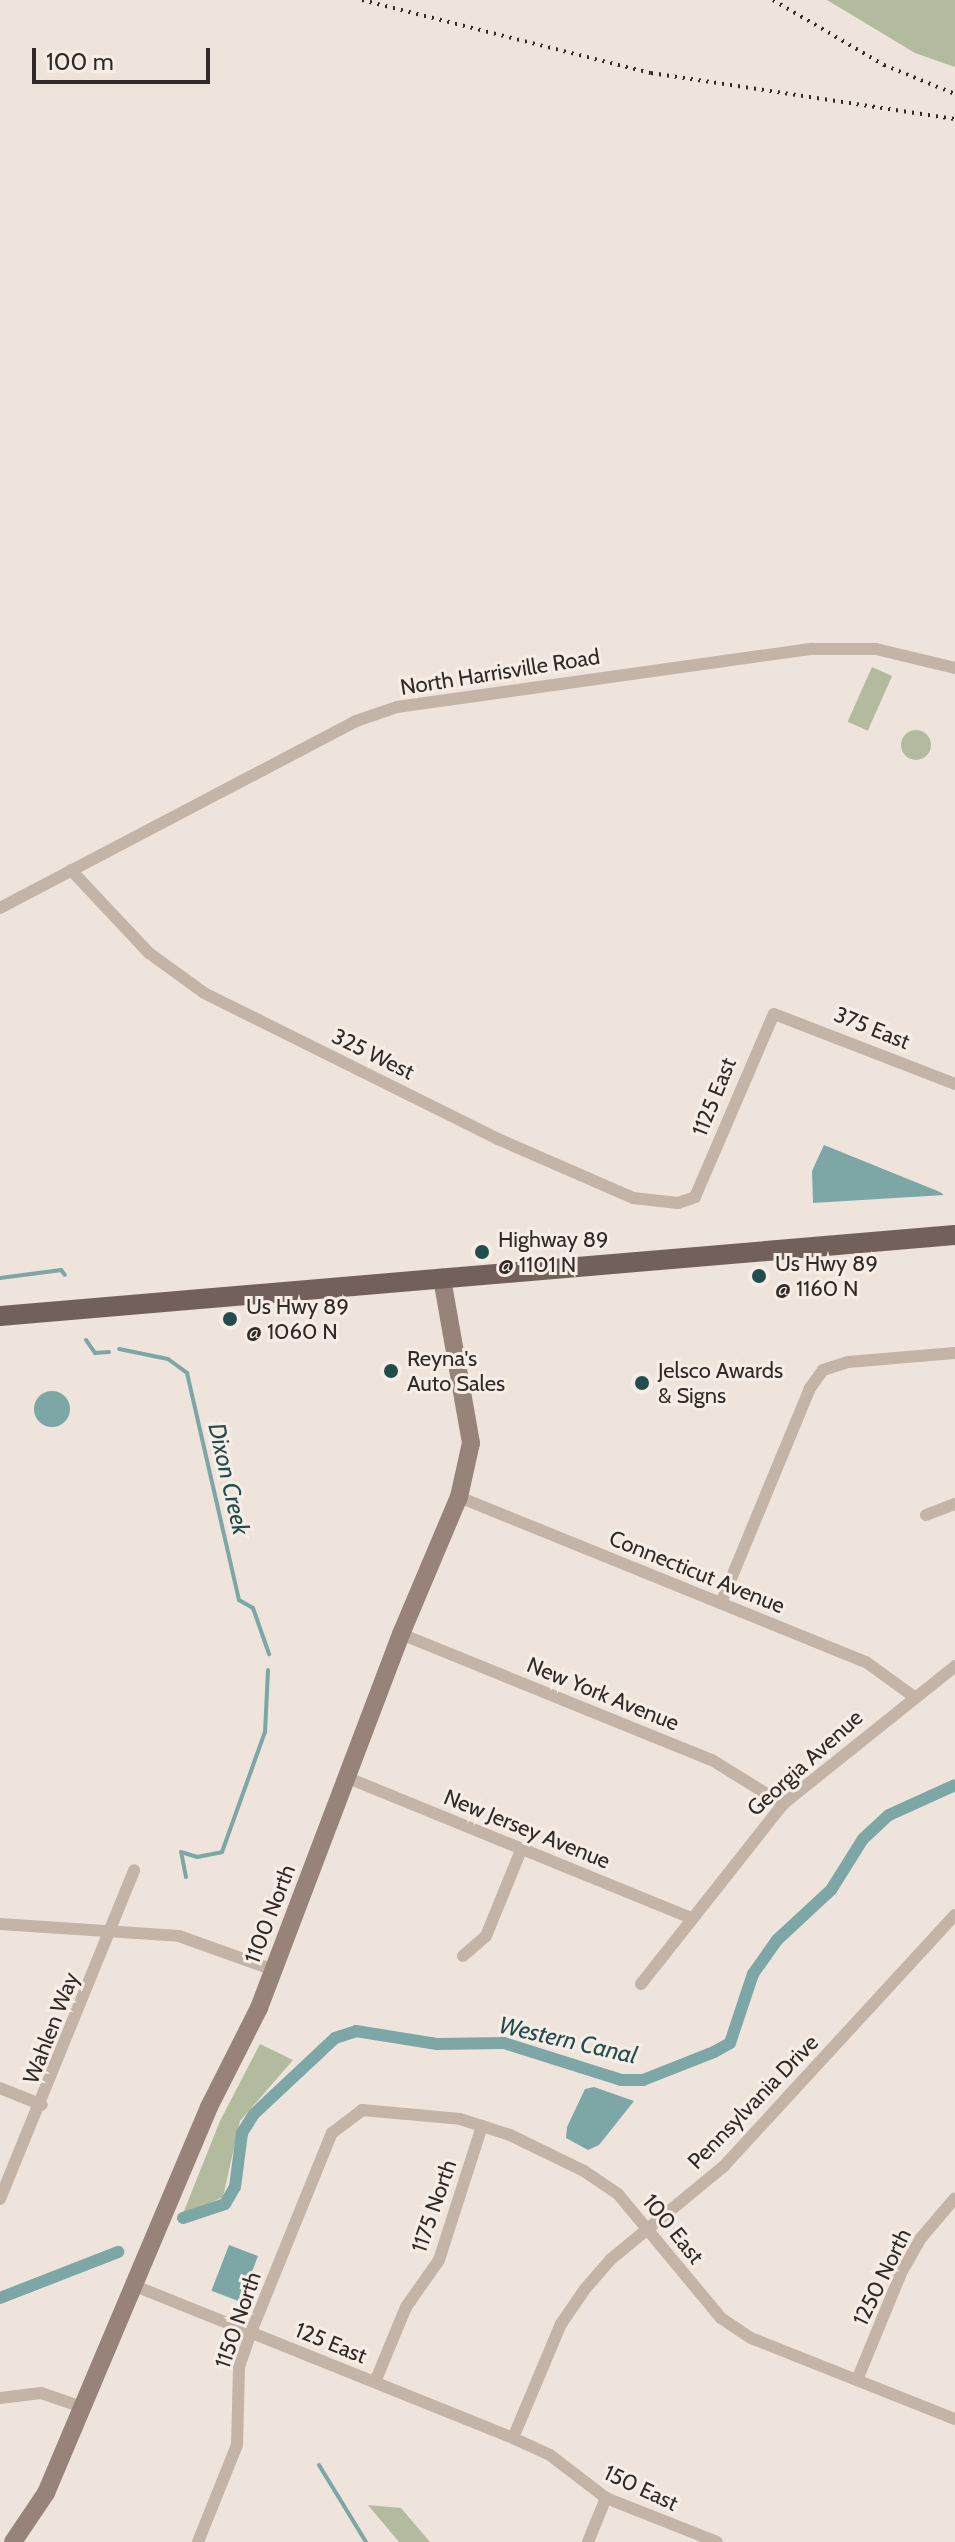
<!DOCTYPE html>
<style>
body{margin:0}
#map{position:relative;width:955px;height:2542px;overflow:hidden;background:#eee4db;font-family:Cabin,sans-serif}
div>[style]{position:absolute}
.green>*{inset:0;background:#b2bb9d;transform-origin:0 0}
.round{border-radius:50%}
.water>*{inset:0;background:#7da7a7;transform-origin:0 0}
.stream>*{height:4px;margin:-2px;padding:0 2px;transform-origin:2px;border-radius:2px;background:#7da7a7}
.canal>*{height:12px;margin:-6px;padding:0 6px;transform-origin:6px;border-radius:6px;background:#7da7a7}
.street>*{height:12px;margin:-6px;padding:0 6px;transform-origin:6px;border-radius:6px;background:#c4b4a8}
.secondary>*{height:18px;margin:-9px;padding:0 9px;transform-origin:9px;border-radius:9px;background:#97837a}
.primary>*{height:20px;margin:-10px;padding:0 10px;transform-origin:10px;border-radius:10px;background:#72615a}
.rail>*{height:4px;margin-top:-2px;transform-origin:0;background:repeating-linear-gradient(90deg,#322a27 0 2px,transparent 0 8px)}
.dots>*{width:22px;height:22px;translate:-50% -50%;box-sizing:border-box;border:4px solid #f6eee6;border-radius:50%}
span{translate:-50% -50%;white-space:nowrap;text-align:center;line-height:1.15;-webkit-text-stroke:6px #f6eee6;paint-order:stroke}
.street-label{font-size:22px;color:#322a27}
.poi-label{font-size:22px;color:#322a27}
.left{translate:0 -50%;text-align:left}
.water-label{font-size:24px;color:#224d4e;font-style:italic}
.scale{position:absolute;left:32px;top:48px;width:178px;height:36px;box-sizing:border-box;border:4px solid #322a27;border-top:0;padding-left:10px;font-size:24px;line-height:28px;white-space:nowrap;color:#322a27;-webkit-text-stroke:6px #f6eee6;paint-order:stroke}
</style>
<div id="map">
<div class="green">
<i style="clip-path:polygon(827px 0,955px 0,955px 67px,915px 53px)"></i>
<i style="left:872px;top:667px;width:22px;height:60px;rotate:24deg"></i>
<i class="round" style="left:901px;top:730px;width:30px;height:30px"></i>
<i style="clip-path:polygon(260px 2044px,293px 2060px,240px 2121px,223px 2197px,182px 2216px,220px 2121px)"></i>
<i style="clip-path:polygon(368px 2505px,401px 2508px,430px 2542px,399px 2542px)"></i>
</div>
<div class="water">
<i style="clip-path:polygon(824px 1145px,940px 1192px,944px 1195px,813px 1203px,812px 1171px)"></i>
<i class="round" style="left:34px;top:1391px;width:36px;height:36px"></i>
<i style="clip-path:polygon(594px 2087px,634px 2101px,599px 2145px,588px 2150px,566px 2138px,567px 2127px,585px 2089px)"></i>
<i style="left:229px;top:2245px;width:31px;height:49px;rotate:21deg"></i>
</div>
<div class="stream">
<i style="left:0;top:1278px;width:62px;rotate:-7.5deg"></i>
<i style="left:61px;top:1270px;width:6px;rotate:51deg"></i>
<i style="left:86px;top:1340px;width:16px;rotate:55deg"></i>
<i style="left:95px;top:1353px;width:14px;rotate:-4deg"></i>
<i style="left:119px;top:1349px;width:50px;rotate:11.5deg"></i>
<i style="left:168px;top:1359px;width:24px;rotate:36deg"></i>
<i style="left:187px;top:1373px;width:233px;rotate:77.1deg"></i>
<i style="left:239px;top:1600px;width:16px;rotate:30deg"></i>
<i style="left:253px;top:1608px;width:49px;rotate:70.8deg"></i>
<i style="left:186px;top:1877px;width:25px;rotate:-101deg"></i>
<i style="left:181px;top:1852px;width:17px;rotate:17deg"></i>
<i style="left:197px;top:1857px;width:25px;rotate:-11deg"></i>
<i style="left:222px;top:1852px;width:127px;rotate:-70.3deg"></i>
<i style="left:265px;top:1732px;width:62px;rotate:-87.2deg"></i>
<i style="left:319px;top:2465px;width:90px;rotate:58.6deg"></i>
</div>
<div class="canal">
<i style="left:183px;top:2218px;width:44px;rotate:-18.4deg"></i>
<i style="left:225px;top:2204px;width:20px;rotate:-60deg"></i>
<i style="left:235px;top:2187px;width:54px;rotate:-82.6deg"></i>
<i style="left:242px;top:2133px;width:22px;rotate:-58deg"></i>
<i style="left:254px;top:2114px;width:111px;rotate:-43.2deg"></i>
<i style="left:335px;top:2038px;width:22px;rotate:-18deg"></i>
<i style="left:356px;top:2031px;width:82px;rotate:9.1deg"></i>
<i style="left:437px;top:2044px;width:67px;rotate:-0.9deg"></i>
<i style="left:504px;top:2043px;width:123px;rotate:17.5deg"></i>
<i style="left:621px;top:2080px;width:22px"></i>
<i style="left:643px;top:2080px;width:76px;rotate:-21.5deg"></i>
<i style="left:714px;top:2052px;width:18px;rotate:-29deg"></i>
<i style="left:730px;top:2043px;width:73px;rotate:-71.6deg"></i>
<i style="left:753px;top:1974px;width:42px;rotate:-54.8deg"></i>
<i style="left:777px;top:1940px;width:74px;rotate:-42.8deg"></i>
<i style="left:831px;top:1890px;width:60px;rotate:-57.9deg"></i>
<i style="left:863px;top:1839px;width:35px;rotate:-43deg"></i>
<i style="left:889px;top:1815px;width:72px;rotate:-24.4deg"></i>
<i style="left:0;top:2298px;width:127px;rotate:-21.3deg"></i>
</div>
<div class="street">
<i style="left:71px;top:870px;width:114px;rotate:46.8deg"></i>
<i style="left:149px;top:953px;width:68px;rotate:36deg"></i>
<i style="left:204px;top:993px;width:328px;rotate:26.4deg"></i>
<i style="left:498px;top:1139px;width:147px;rotate:23.6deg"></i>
<i style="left:633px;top:1198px;width:45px;rotate:6.3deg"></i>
<i style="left:678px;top:1203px;width:18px;rotate:-19deg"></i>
<i style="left:695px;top:1197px;width:199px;rotate:-66.7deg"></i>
<i style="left:774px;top:1014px;width:194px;rotate:21.1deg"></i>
<i style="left:0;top:908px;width:402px;rotate:-27.7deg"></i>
<i style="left:356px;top:721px;width:43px;rotate:-18.9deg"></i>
<i style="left:397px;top:707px;width:419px;rotate:-8deg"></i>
<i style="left:812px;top:649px;width:64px"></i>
<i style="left:876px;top:649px;width:81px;rotate:13.5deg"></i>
<i style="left:459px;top:1497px;width:439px;rotate:22.1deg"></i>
<i style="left:866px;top:1662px;width:58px;rotate:35.9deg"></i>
<i style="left:926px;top:1515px;width:31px;rotate:-21deg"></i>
<i style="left:721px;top:1603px;width:233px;rotate:-67.5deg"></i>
<i style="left:810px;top:1388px;width:22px;rotate:-54deg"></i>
<i style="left:823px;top:1370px;width:26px;rotate:-18deg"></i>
<i style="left:848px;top:1362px;width:107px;rotate:-4.8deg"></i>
<i style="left:401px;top:1634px;width:336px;rotate:22.1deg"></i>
<i style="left:712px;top:1760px;width:84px;rotate:31.8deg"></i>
<i style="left:348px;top:1778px;width:370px;rotate:22.2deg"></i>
<i style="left:0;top:1924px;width:179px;rotate:3.8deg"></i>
<i style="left:179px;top:1936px;width:101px;rotate:19.7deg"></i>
<i style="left:463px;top:1956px;width:30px;rotate:-41deg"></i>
<i style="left:486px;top:1936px;width:95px;rotate:-67.8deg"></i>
<i style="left:641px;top:1984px;width:229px;rotate:-51.7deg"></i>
<i style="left:783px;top:1804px;width:221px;rotate:-38.7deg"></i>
<i style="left:0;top:2088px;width:45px;rotate:22deg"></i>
<i style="left:0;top:2199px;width:355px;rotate:-67.8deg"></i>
<i style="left:135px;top:2286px;width:407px;rotate:21.9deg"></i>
<i style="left:513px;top:2438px;width:41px;rotate:24.7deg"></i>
<i style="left:550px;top:2455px;width:71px;rotate:37.5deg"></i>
<i style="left:606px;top:2498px;width:119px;rotate:21.6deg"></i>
<i style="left:857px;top:2380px;width:118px;rotate:-67.6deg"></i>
<i style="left:902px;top:2271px;width:38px;rotate:-60deg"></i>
<i style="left:921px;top:2238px;width:52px;rotate:-49.6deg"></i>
<i style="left:375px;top:2382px;width:81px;rotate:-67.5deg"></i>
<i style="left:406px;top:2307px;width:57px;rotate:-54.9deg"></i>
<i style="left:439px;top:2260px;width:141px;rotate:-72.2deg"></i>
<i style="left:0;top:2398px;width:41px;rotate:-7deg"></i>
<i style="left:41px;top:2393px;width:43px;rotate:18.9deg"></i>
<i style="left:513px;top:2438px;width:124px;rotate:-67.2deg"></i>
<i style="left:561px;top:2324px;width:42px;rotate:-55.6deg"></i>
<i style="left:585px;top:2289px;width:38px;rotate:-49deg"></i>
<i style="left:610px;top:2260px;width:148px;rotate:-39.5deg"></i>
<i style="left:724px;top:2166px;width:341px;rotate:-47.4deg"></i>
<i style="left:198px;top:2542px;width:105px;rotate:-68.1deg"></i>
<i style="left:237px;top:2445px;width:78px;rotate:-88.5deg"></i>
<i style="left:239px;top:2367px;width:37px;rotate:-71deg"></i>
<i style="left:251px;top:2332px;width:215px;rotate:-67.9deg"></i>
<i style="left:332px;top:2133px;width:38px;rotate:-37deg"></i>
<i style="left:362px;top:2110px;width:98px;rotate:5.2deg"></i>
<i style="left:460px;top:2119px;width:52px;rotate:17.7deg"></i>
<i style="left:510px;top:2135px;width:82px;rotate:25.9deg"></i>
<i style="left:584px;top:2171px;width:41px;rotate:34.1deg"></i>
<i style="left:618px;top:2194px;width:161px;rotate:50.3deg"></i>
<i style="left:721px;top:2318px;width:36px;rotate:34deg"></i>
<i style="left:751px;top:2338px;width:219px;rotate:21.7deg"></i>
<i style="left:588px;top:2542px;width:48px;rotate:-67.8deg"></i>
</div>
<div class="secondary">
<i style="left:13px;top:2542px;width:59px;rotate:-56deg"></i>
<i style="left:46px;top:2493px;width:419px;rotate:-67.1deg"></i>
<i style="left:209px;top:2107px;width:111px;rotate:-63.2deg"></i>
<i style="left:259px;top:2008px;width:400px;rotate:-69.2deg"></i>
<i style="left:401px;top:1634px;width:149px;rotate:-67.1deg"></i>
<i style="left:459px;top:1497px;width:55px;rotate:-77.5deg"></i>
<i style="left:471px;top:1443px;width:168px;rotate:-100deg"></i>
</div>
<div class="primary">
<i style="left:0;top:1316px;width:958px;rotate:-4.85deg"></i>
</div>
<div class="rail">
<i style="left:362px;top:0;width:298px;rotate:14.2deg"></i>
<i style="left:651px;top:73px;width:307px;rotate:8.6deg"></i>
<i style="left:773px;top:0;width:129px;rotate:30.4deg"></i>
<i style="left:884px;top:65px;width:77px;rotate:22.2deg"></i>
</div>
<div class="dots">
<i style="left:482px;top:1252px;background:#224d4e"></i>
<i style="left:759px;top:1276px;background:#224d4e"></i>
<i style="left:230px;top:1319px;background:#224d4e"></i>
<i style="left:391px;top:1371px;background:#224d4e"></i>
<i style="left:642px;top:1383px;background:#224d4e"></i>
</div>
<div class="street-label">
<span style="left:500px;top:672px;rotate:-9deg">North Harrisville Road</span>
<span style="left:872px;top:1028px;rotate:22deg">375 East</span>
<span style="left:373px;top:1054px;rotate:26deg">325 West</span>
<span style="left:714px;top:1097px;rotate:-68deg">1125 East</span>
<span style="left:697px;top:1572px;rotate:22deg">Connecticut Avenue</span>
<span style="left:603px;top:1694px;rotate:22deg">New York Avenue</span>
<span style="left:805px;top:1763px;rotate:-42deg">Georgia Avenue</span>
<span style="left:527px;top:1829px;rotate:22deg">New Jersey Avenue</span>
<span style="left:270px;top:1914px;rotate:-69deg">1100 North</span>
<span style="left:51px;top:2028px;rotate:-69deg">Wahlen Way</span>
<span style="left:753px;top:2102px;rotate:-46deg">Pennsylvania Drive</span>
<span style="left:434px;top:2206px;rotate:-71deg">1175 North</span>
<span style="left:673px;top:2229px;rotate:51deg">100 East</span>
<span style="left:882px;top:2277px;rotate:-64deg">1250 North</span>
<span style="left:238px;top:2320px;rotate:-71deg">1150 North</span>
<span style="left:331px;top:2343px;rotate:22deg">125 East</span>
<span style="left:641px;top:2488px;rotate:25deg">150 East</span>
</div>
<div class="poi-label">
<span class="left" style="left:498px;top:1252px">Highway 89<br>@ 1101 N</span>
<span class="left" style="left:775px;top:1276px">Us Hwy 89<br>@ 1160 N</span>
<span class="left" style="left:246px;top:1319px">Us Hwy 89<br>@ 1060 N</span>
<span class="left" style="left:407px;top:1371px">Reyna's<br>Auto Sales</span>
<span class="left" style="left:658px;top:1383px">Jelsco Awards<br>&amp; Signs</span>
</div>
<div class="water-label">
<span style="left:229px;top:1479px;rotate:77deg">Dixon Creek</span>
<span style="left:568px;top:2040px;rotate:13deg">Western Canal</span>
</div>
<div class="scale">100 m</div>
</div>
